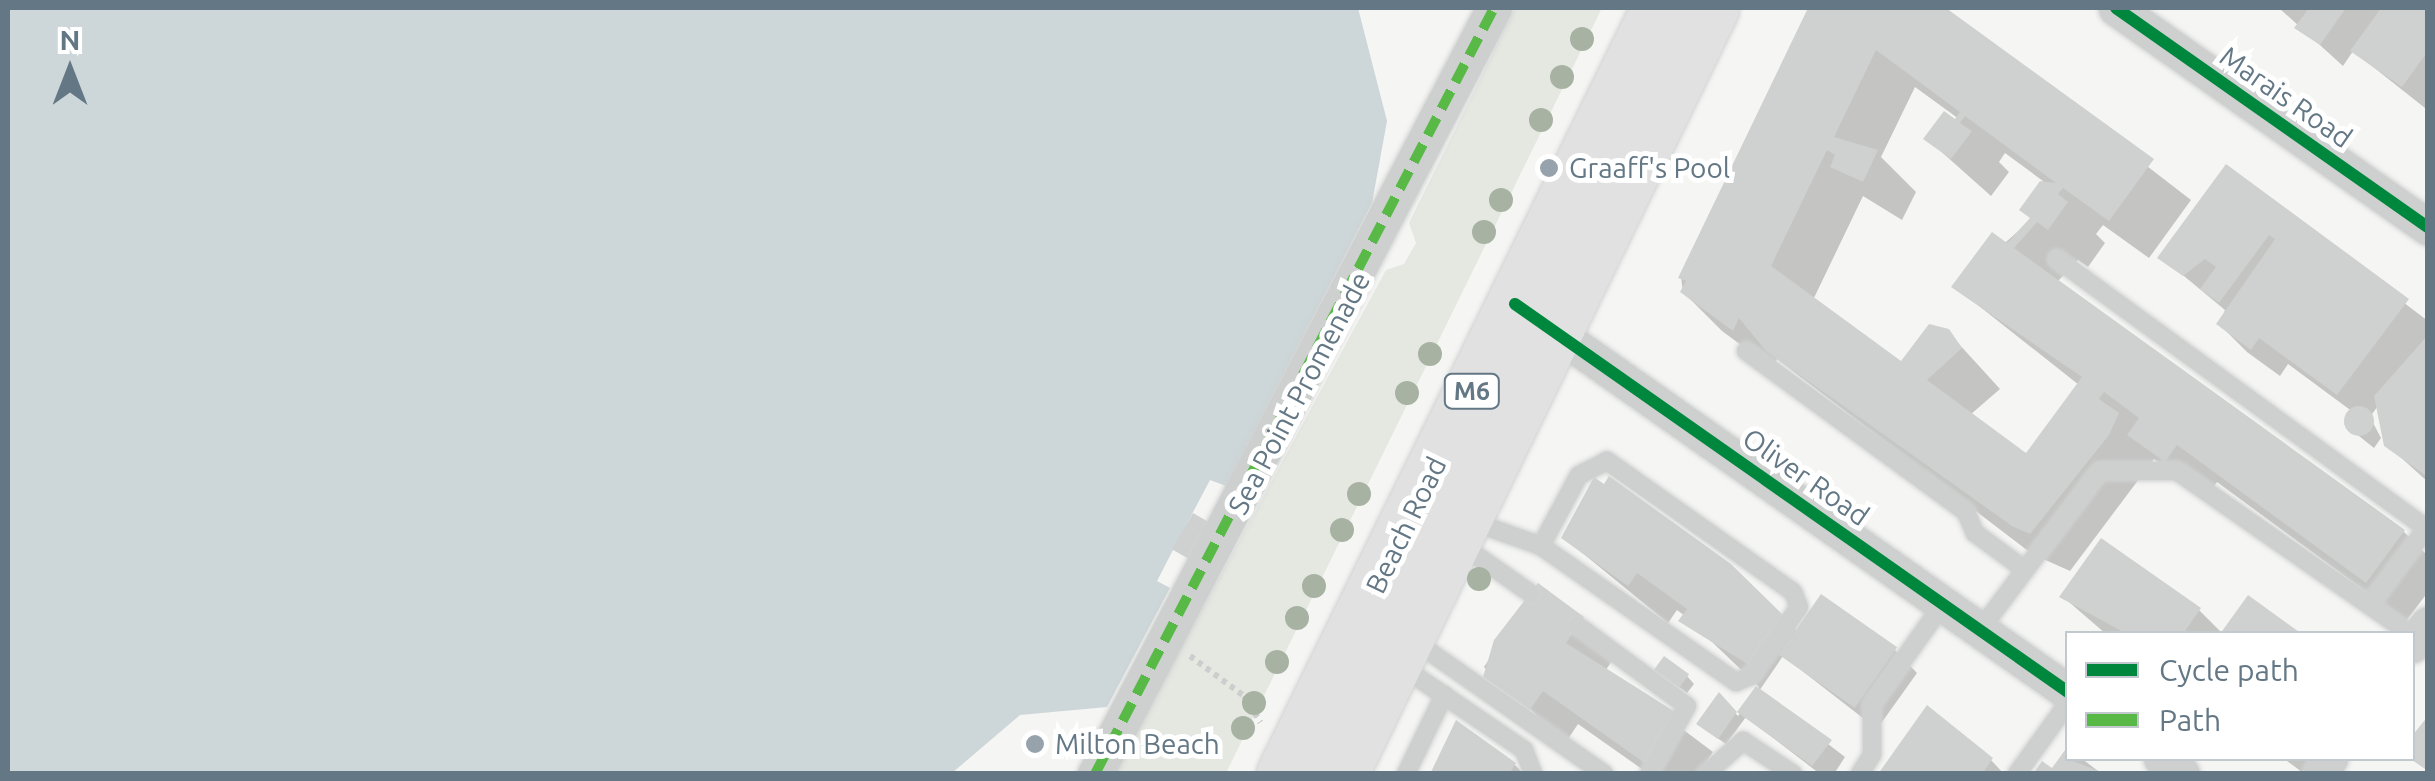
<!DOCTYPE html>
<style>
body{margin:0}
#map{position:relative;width:2435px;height:781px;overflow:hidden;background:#f5f5f3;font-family:Ubuntu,sans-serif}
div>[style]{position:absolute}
.green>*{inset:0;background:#e4e8e1}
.water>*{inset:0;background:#cdd6d8}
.shadow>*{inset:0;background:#0003}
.building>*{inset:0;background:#cfd1d0;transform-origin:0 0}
.round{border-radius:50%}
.path>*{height:6px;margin-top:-3px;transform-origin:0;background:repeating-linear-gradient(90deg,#cccdcd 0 5px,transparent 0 10px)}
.roads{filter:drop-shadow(0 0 2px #d0d2d2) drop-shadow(0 0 2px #d0d2d2)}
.lane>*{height:18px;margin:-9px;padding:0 9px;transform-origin:9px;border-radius:9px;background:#ced0d0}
.street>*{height:35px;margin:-17.5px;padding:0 17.5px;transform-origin:17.5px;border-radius:17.5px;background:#ced0d0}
.primary>*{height:55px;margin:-27.5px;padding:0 27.5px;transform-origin:27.5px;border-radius:27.5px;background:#e1e1e2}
.quiet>*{height:10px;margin-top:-5px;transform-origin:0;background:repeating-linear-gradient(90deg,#58b947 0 20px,transparent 0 30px)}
.cycleway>*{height:12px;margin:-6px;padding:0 6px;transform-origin:6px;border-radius:6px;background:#00873e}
.trees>*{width:24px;height:24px;margin:-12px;border-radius:50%;background:#a7b2a3}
.dots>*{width:28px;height:28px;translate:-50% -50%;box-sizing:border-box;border:5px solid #fff;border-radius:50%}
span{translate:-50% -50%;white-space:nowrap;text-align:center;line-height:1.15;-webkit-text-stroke:10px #fff;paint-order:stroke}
.shield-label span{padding:2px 8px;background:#fff;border:2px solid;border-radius:8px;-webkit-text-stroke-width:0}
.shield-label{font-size:25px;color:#637785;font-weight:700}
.street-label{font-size:28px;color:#637785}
.poi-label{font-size:28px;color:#637785}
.left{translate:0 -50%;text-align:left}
.frame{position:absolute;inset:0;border:10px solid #637785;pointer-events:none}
.legend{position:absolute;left:2065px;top:631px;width:350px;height:130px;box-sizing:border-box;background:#fff;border:2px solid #c1c9ce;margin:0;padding:12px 18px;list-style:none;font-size:30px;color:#637785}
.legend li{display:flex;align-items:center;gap:20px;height:50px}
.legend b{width:50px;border:2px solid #c1c9ce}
.north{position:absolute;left:20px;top:20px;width:100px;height:100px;-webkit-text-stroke:8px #fff;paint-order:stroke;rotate:0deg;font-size:28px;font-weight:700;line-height:40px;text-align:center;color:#637785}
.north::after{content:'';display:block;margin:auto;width:35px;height:45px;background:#637785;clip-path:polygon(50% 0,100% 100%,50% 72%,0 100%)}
</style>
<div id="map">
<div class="green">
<i style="clip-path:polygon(1515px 8px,1602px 8px,1226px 773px,1113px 774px,1386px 270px,1404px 264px,1416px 243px,1409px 223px)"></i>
</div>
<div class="water">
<i style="clip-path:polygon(8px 8px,1358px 8px,1387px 121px,1372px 203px,1226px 486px,1210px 480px,1173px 550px,1157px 581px,1170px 588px,1107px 707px,1020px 715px,952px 773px,8px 773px)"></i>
</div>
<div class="shadow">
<i style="clip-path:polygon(evenodd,1811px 8px,1942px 8px,2191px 200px,2149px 258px,2103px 225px,2096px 234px,2105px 243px,2088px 267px,2078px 260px,2057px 282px,2404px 532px,2428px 556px,2428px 592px,2406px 621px,2217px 482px,2205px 499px,2154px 459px,2070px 571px,2032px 554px,1777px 359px,1772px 368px,1722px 331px,1683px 292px,1681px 277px,1811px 8px,1915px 87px,1959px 119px,1927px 139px,1991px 196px,2009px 172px,1999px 162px,2005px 153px,2043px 181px,2023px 209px,2032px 219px,1955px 287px,2079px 385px,2026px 456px,1970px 415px,2000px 389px,1948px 332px,1901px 365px,1813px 300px,1863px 196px,1902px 220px,1916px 192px,1881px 157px,1915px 87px)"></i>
<i style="clip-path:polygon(2279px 8px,2428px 8px,2425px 108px,2353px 51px,2343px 66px)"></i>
<i style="clip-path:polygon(2226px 168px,2428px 321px,2428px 482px,2387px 445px,2380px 403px,2370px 417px,2381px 438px,2374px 448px,2344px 424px,2353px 412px,2288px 364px,2280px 376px,2247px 352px,2219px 324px,2225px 310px,2161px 257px)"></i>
<i style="clip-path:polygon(1594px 480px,1760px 595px,1797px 631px,1895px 650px,1917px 673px,1877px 729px,1783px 656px,1759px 691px,1845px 757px,1834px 774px,1820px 774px,1746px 717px,1726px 744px,1707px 731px,1719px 696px,1738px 716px,1759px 687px,1685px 616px,1677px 610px,1668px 623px,1564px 538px)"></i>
<i style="clip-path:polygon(1538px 586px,1617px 654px,1605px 671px,1713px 752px,1698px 774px,1649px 774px,1578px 724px,1566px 742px,1484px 667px)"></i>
<i style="clip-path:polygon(2062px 596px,2199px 610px,2223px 634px,2106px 634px)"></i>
<i style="clip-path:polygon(1687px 676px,1694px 684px,1687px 693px,1665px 677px)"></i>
<i style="clip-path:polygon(1457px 724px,1515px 765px,1524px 774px,1433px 774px)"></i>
<i style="clip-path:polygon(2068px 758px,2081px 758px,2102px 774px,2052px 771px)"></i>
<i style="clip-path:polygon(2283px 758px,2311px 758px,2302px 772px)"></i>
<i style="clip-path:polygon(1991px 760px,2004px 774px,1881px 774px)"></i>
</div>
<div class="building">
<i style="clip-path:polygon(evenodd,1808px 8px,1946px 8px,2154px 159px,2109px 221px,2063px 188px,2058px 194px,2068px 202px,2048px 230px,2037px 222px,2014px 248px,2405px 530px,2366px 583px,2177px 445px,2165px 462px,2127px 435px,2139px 418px,2104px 392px,2099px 399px,2119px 413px,2109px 435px,2030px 534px,2012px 526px,1766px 351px,1739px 318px,1733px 331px,1680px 292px,1686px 281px,1678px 278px,1808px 8px,1876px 50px,1960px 112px,1955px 119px,1944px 111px,1923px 139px,1951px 159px,1972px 131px,1960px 123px,1965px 116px,2056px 183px,2040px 181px,2019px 210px,2030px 218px,2007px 243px,1992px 232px,1951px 287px,2082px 377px,2026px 453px,1927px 380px,1962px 348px,1949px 329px,1929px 324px,1901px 361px,1771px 266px,1827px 150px,1835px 155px,1830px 167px,1863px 182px,1878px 150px,1834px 137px,1876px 50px)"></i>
<i style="clip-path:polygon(2309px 8px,2346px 8px,2320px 45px,2294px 28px)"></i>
<i style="clip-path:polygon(2381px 8px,2428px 8px,2428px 51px,2402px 87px,2350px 51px)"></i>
<i style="clip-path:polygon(2226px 164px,2409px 299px,2337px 395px,2259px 338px,2251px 350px,2216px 324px,2275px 239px,2269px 235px,2219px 303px,2200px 289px,2216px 267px,2205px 259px,2183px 276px,2157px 258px)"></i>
<i style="clip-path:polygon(2428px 335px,2428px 477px,2384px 446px,2374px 396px)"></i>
<i class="round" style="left:2344px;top:406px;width:30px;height:30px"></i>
<i style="clip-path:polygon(1609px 476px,1731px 564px,1784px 616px,1749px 665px,1678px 621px,1687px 609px,1637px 573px,1628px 586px,1561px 538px,1594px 477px,1604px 484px)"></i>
<i style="left:1193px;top:513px;width:20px;height:42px;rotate:30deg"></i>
<i style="clip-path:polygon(2101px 538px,2201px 608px,2183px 634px,2127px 634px,2059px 597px)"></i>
<i style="clip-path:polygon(1538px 583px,1584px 617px,1566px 643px,1680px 715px,1646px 764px,1543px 691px,1530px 710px,1483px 677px,1494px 640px)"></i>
<i style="left:1821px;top:594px;width:93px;height:74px;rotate:35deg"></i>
<i style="clip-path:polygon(2248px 595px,2302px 634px,2220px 634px)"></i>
<i style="left:1664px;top:656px;width:31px;height:17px;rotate:36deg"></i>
<i style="clip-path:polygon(1756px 686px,1832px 740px,1812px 766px,1737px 712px,1718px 739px,1696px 724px,1719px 692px,1737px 712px)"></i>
<i style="clip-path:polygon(1927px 705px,1993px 758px,1982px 774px,1878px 774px)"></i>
<i style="clip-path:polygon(2428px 716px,2428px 771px,2412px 760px,2412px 736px)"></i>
<i style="clip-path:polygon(1456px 720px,1516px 763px,1509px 774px,1430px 774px)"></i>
<i style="clip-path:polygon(2068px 746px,2068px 759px,2106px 774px,2033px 774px,2042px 761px,2052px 768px)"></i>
</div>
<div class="path">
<i style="left:1190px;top:656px;width:67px;rotate:36.5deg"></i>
<i style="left:1244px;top:696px;width:31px;rotate:58deg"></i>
</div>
<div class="roads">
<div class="lane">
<i style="left:2057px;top:259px;width:459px;rotate:36.1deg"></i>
<i style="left:1746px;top:351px;width:273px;rotate:36.2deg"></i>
<i style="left:1966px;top:512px;width:23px;rotate:67deg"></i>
<i style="left:1975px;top:533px;width:62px;rotate:36.5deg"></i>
<i style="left:2025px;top:570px;width:124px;rotate:-52.9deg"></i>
<i style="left:2100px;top:471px;width:77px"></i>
<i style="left:2177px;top:471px;width:285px;rotate:34.9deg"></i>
<i style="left:1468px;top:520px;width:77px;rotate:19.6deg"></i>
<i style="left:1541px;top:546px;width:238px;rotate:34.9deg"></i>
<i style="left:1736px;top:682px;width:16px;rotate:-22deg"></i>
<i style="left:1751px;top:676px;width:84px;rotate:-55.2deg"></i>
<i style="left:1799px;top:607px;width:16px;rotate:-112deg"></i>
<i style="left:1793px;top:592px;width:228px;rotate:-144.8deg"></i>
<i style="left:1607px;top:461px;width:31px;rotate:153deg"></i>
<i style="left:1579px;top:475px;width:81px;rotate:118.2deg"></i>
<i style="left:1457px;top:542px;width:89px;rotate:34.9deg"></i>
<i style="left:2370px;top:604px;width:94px;rotate:-53.3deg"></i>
<i style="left:1578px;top:626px;width:135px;rotate:36.3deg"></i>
<i style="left:1687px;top:706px;width:78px;rotate:119.2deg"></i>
<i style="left:1980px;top:630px;width:75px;rotate:-53.1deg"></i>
<i style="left:1410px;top:638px;width:237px;rotate:35deg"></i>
<i style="left:1398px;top:664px;width:153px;rotate:34.3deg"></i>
<i style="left:1524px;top:750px;width:26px;rotate:69deg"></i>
<i style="left:1406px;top:774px;width:88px;rotate:-64.3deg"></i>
<i style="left:1706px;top:774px;width:50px;rotate:-41.7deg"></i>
<i style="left:1743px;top:741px;width:60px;rotate:33.4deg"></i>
<i style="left:1860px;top:774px;width:22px;rotate:-58deg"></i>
<i style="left:1872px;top:755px;width:51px;rotate:-90deg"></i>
<i style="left:1872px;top:704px;width:123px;rotate:-54.6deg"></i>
<i style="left:2017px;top:774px;width:87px;rotate:-54.3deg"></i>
</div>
<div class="street">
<i style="left:2116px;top:8px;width:381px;rotate:35.1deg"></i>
<i style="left:1541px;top:322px;width:644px;rotate:35.07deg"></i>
<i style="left:2412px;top:645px;width:26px;rotate:-53deg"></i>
<i style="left:2161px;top:758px;width:26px;rotate:37deg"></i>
<i style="left:1095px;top:774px;width:864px;rotate:-62.49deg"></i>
<i style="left:2320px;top:774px;width:19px;rotate:-58deg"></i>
</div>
<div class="primary">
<i style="left:1284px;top:774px;width:853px;rotate:-63.92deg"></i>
<i style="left:1340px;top:774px;width:851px;rotate:-64.16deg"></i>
</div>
</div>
<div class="quiet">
<i style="left:1095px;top:774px;width:864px;rotate:-62.49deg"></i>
</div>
<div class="cycleway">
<i style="left:2116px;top:8px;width:381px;rotate:35.1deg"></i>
<i style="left:1515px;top:304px;width:676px;rotate:35.05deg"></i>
</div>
<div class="trees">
<i style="left:1582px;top:39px"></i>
<i style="left:1562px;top:77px"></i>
<i style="left:1541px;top:120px"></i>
<i style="left:1501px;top:200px"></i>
<i style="left:1484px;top:232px"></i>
<i style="left:1430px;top:354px"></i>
<i style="left:1407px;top:393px"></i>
<i style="left:1359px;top:494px"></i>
<i style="left:1342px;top:530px"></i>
<i style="left:1479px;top:579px"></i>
<i style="left:1314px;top:586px"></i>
<i style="left:1297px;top:618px"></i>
<i style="left:1277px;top:662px"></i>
<i style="left:1254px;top:703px"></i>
<i style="left:1243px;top:728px"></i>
</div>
<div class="dots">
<i style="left:1549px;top:168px;background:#96a3ac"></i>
<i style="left:1035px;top:744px;background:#96a3ac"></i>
</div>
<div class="shield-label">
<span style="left:1472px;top:391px">M6</span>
</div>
<div class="street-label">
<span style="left:2286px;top:97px;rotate:35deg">Marais Road</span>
<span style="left:1299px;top:393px;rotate:-62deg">Sea Point Promenade</span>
<span style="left:1806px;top:477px;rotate:35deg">Oliver Road</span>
<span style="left:1406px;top:525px;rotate:-64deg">Beach Road</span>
</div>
<div class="poi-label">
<span class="left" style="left:1569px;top:168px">Graaff's Pool</span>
<span class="left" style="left:1055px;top:744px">Milton Beach</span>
</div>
<div class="frame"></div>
<ul class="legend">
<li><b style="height:12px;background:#00873e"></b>Cycle path</li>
<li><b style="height:12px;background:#58b947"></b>Path</li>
</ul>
<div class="north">N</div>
</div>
